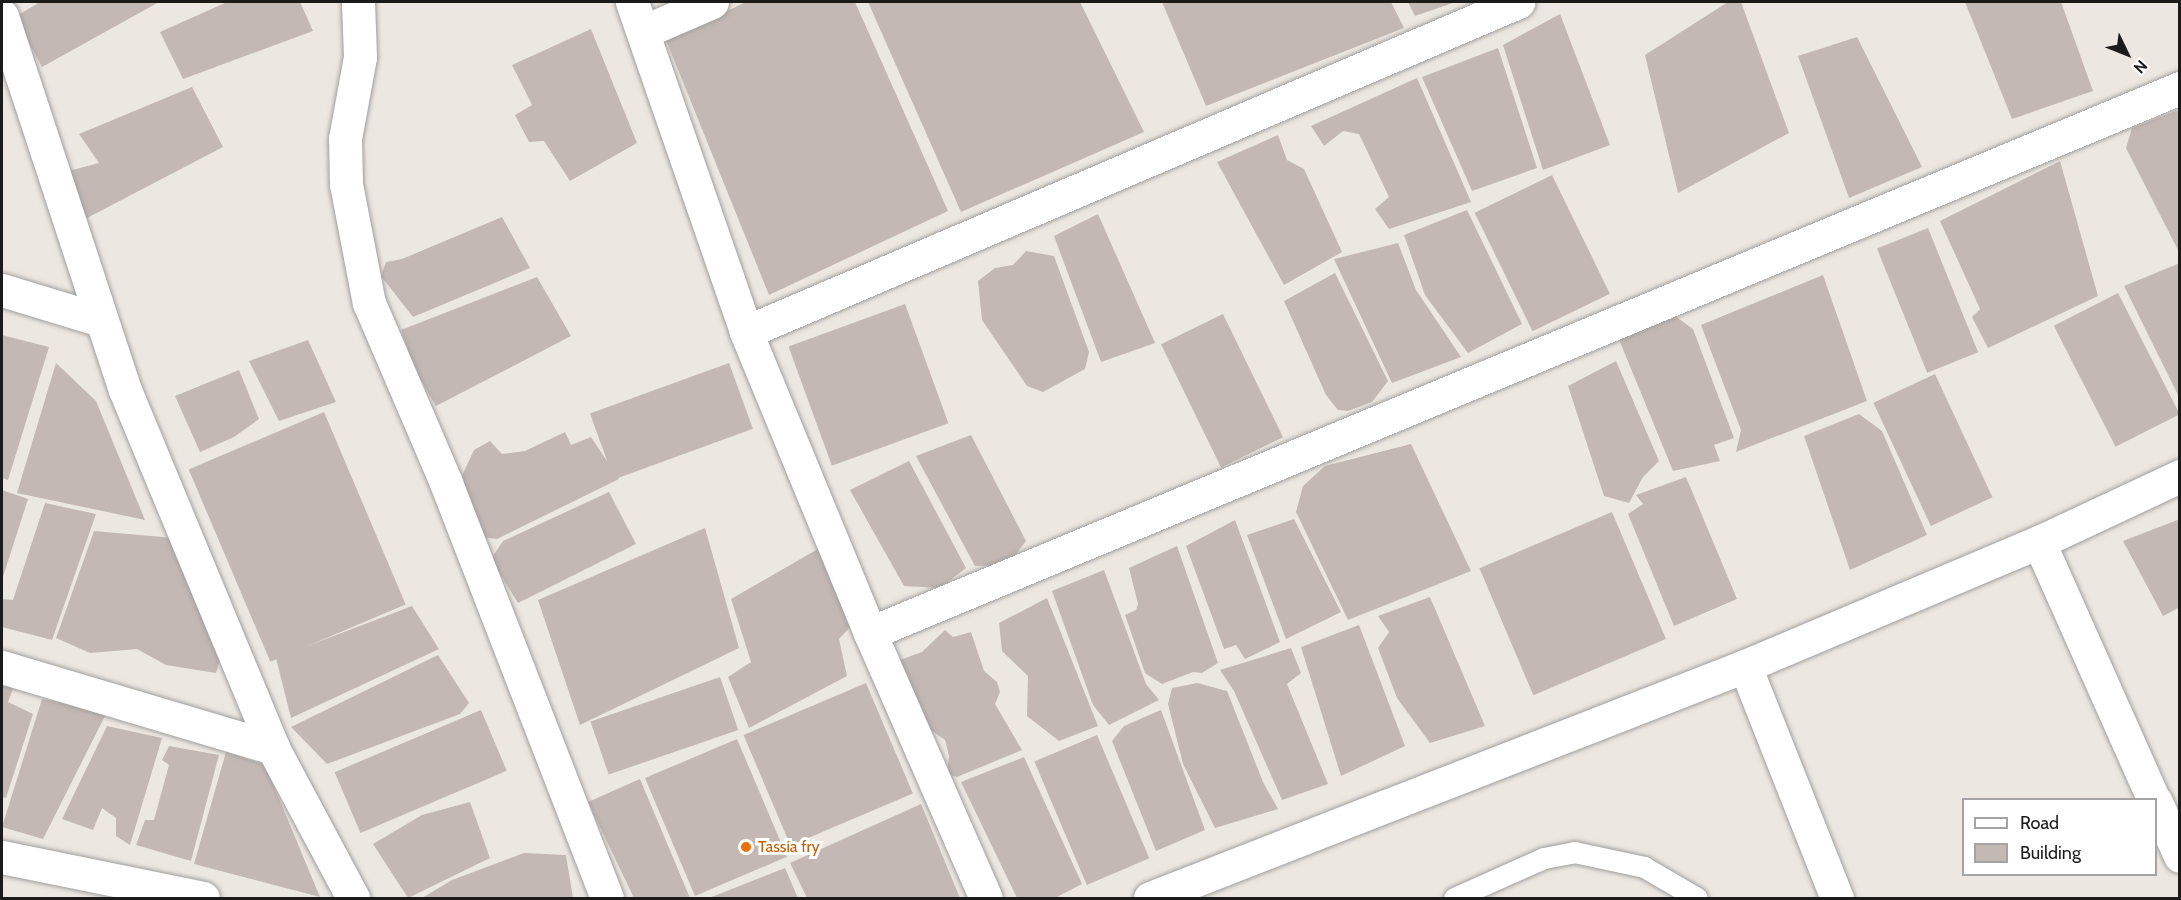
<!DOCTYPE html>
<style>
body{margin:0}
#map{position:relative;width:2181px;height:900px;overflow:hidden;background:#ede7e1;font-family:Cabin,sans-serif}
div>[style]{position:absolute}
.building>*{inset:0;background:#c4b8b4;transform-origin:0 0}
.roads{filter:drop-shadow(0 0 2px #9f9f9f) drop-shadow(0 0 2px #9f9f9f)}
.service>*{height:21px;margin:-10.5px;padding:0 10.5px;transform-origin:10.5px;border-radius:10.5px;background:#fff}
.minor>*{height:33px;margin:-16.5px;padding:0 16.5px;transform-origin:16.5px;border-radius:16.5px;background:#fff}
.tertiary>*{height:33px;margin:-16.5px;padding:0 16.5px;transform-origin:16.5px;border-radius:16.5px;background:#fff}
.dots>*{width:16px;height:16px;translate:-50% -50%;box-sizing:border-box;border:3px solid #fff;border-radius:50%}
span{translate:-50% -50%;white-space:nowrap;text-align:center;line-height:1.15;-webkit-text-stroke:6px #fff;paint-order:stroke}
.food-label{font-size:16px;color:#c56008}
.left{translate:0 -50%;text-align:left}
.frame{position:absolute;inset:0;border:3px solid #1b1b1b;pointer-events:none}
.legend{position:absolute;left:1962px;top:798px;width:195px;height:78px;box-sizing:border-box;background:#fff;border:2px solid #a4a4a4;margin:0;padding:8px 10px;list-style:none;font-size:18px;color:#1b1b1b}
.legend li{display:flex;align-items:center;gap:12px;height:30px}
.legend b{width:30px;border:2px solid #a4a4a4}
.north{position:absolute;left:2097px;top:24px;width:60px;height:60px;-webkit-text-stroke:4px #fff;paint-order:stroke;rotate:133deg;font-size:16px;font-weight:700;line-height:24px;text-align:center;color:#1b1b1b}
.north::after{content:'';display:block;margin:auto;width:21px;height:27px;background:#1b1b1b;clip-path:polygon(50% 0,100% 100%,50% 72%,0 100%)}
</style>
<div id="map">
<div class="building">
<i style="clip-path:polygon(40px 2px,159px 2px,42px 67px,15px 17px)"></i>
<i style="clip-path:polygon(227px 2px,300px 2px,313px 31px,183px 79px,160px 32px)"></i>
<i style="clip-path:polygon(746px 2px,855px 2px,948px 211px,769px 295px,666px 40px)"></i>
<i style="clip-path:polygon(868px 2px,1080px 2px,1144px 132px,961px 212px)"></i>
<i style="clip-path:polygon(1162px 2px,1391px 2px,1404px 28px,1206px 106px)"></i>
<i style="clip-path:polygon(1408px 2px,1456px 2px,1415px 16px)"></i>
<i style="clip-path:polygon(1728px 2px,1741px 2px,1789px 133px,1678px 193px,1645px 55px)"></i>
<i style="clip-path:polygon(1965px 2px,2061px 2px,2093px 91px,2012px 119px)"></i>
<i style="clip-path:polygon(1560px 14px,1610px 145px,1543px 170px,1503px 45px)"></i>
<i style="clip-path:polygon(591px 29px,637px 143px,570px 181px,544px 141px,529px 142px,515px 115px,532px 105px,512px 65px)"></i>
<i style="clip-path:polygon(1857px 37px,1922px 167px,1849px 198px,1798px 56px)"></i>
<i style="clip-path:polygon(1498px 48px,1537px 168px,1472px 191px,1422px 77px)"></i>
<i style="clip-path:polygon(1417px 78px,1471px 202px,1389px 229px,1375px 209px,1389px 197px,1359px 134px,1343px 131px,1324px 146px,1311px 126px)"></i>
<i style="clip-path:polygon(192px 87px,223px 147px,87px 218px,65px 172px,99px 163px,79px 134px)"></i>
<i style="clip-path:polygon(2176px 111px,2180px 112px,2180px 254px,2126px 148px,2132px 128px)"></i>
<i style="clip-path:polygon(1278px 135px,1287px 160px,1304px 169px,1342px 252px,1284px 285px,1217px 162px)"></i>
<i style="clip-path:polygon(2060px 161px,2098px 296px,1988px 348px,1972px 317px,1980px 309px,1940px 221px)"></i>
<i style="left:1552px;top:175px;width:132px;height:86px;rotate:64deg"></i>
<i style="clip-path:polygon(1467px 210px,1522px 324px,1468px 353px,1425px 295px,1404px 235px)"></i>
<i style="clip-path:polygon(1098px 214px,1155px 343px,1101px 362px,1054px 236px)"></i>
<i style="clip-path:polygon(502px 217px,530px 268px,413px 317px,381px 276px,386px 262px,402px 259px)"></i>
<i style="left:1928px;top:228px;width:134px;height:55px;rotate:68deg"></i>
<i style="clip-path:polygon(1398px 243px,1416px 290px,1461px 357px,1392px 383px,1334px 259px)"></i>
<i style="clip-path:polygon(1026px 251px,1054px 256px,1089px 352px,1085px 369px,1043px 392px,1027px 386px,982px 320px,978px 281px,995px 268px,1013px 265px)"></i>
<i style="clip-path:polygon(2180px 263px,2180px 399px,2124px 286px)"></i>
<i style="clip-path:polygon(1335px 273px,1388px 381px,1372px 402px,1348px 411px,1338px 410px,1326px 395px,1284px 301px)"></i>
<i style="clip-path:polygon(1823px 275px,1867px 401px,1736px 452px,1741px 430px,1701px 325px)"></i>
<i style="clip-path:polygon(537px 277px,571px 336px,436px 406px,415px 370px,401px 330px)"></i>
<i style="left:2118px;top:293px;width:136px;height:72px;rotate:63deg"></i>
<i style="left:905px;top:304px;width:127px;height:124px;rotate:70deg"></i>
<i style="left:1223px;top:314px;width:137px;height:69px;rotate:64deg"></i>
<i style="clip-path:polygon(1675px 316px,1693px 329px,1734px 438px,1714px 445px,1720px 461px,1673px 471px,1618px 337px)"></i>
<i style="clip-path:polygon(2px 335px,49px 347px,8px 480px,2px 478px)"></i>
<i style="clip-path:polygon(308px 340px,336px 402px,279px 421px,249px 361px)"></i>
<i style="clip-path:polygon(1616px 361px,1659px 461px,1643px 477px,1629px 503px,1604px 496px,1568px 386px)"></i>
<i style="clip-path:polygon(56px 363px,96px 401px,145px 520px,17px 493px)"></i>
<i style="left:729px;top:363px;width:70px;height:148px;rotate:70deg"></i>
<i style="clip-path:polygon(239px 370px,259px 419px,234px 437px,200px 452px,175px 396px)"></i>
<i style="left:1935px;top:374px;width:136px;height:68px;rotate:65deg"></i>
<i style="left:324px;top:412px;width:209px;height:147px;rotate:67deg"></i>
<i style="clip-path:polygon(1859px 414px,1882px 431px,1927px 535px,1850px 570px,1804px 436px)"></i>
<i style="clip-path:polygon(565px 432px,571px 445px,591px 437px,619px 479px,497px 539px,482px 537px,459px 482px,474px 450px,490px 441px,502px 454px,525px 451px)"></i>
<i style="clip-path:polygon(971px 435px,1026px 541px,1008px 565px,975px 566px,916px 456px)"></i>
<i style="clip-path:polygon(1411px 444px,1471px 571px,1348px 620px,1296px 512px,1303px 486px,1325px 466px)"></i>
<i style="clip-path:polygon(909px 461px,966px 568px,940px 588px,904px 586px,850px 490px)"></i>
<i style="clip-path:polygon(1686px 477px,1737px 599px,1674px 626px,1628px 514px,1643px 504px,1636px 495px)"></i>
<i style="clip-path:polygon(2px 490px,28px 499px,2px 580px)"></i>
<i style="clip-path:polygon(609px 492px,636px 544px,518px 603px,491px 559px,503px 541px)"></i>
<i style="clip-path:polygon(45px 503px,96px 514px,52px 640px,2px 627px,2px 599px,13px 600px)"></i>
<i style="left:1612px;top:512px;width:138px;height:144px;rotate:67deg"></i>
<i style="clip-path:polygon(1294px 519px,1341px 612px,1286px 639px,1247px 535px)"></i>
<i style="clip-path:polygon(2180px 519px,2180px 607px,2163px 616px,2123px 541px)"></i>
<i style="clip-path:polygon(1235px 520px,1280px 642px,1245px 659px,1236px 645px,1224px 649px,1186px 546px)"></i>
<i style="clip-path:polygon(705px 528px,739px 648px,580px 725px,538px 600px)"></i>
<i style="clip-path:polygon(94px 531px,174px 538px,224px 647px,216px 673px,166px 665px,137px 649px,90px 653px,56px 638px)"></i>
<i style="clip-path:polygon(823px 546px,851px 626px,839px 639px,847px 676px,749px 728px,728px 677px,751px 662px,731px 599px)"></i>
<i style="clip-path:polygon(1177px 546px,1218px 663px,1202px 673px,1193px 672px,1162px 684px,1145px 673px,1125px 615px,1136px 610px,1138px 604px,1129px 568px)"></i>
<i style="clip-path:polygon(1104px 570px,1146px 684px,1159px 700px,1109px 725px,1093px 705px,1052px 591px)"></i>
<i style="clip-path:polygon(1430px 597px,1485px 726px,1430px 743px,1397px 698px,1378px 648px,1389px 632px,1378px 616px)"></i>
<i style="clip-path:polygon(1047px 598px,1098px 726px,1059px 741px,1027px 716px,1028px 676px,1002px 651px,999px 623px)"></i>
<i style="clip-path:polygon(412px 606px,439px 649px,291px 718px,276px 658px)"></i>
<i style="clip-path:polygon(1359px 625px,1405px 746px,1341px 776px,1301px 647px)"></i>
<i style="clip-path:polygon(945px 630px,953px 637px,971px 632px,984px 671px,997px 682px,1000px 692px,995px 704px,1022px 750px,957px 777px,947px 774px,949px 756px,945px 740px,922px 724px,897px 661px,922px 652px)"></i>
<i style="clip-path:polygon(1291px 648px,1301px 673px,1287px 684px,1328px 784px,1282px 800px,1234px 691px,1220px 670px)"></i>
<i style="clip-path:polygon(438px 655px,469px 703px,460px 714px,327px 764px,291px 727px)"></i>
<i style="left:720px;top:677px;width:56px;height:137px;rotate:71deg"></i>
<i style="clip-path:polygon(2px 683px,14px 686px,8px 702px,33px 714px,6px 798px,2px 797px)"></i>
<i style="left:866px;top:683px;width:120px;height:133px;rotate:67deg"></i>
<i style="clip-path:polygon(1197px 683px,1227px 691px,1263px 782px,1278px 809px,1215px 828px,1183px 764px,1168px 704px,1172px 688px)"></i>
<i style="clip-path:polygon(42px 699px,108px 710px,43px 839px,2px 827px)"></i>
<i style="left:481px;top:710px;width:66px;height:159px;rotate:67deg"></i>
<i style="clip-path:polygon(1161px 710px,1205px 830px,1156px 851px,1112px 741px,1124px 726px)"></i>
<i style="clip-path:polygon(107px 726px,162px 738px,130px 845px,116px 836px,116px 818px,102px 808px,93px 830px,62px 819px)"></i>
<i style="left:1097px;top:735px;width:134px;height:68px;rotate:67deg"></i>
<i style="left:737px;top:739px;width:128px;height:100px;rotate:67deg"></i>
<i style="clip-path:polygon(169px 746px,219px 755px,191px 861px,136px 845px,145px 820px,154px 820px,169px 765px,162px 760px)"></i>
<i style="clip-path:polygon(226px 752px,265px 765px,320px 897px,194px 864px)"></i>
<i style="clip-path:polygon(1024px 757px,1082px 884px,1055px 898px,1017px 898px,961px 782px)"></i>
<i style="clip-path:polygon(640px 779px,690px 898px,634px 898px,588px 802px)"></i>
<i style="clip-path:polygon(470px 802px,490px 858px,408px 898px,373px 844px,422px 815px)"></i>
<i style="clip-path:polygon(921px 804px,960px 898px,807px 898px,790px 863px)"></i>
<i style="clip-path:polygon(524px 853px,566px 855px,573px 898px,422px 898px,452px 880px)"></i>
<i style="clip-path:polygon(785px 868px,798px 898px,709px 898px)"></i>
</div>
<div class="roads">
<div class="service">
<i style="left:1454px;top:898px;width:98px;rotate:-24deg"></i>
<i style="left:1544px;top:858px;width:31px;rotate:-11deg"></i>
<i style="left:1574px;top:852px;width:72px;rotate:12.1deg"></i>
<i style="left:1644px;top:867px;width:61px;rotate:30.3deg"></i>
</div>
<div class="minor">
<i style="left:358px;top:2px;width:55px;rotate:87.9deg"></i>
<i style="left:360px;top:57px;width:83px;rotate:100.4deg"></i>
<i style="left:345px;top:139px;width:45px;rotate:88.7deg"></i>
<i style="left:346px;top:184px;width:121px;rotate:79.1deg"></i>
<i style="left:369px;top:303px;width:196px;rotate:66.8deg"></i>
<i style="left:446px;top:483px;width:445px;rotate:68.8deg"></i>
<i style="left:632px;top:2px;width:349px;rotate:70.9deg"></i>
<i style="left:746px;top:332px;width:326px;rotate:67.6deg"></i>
<i style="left:870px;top:633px;width:289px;rotate:66.4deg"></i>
<i style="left:2px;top:16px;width:394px;rotate:71.8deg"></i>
<i style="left:125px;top:390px;width:387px;rotate:67.5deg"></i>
<i style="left:273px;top:748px;width:170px;rotate:61.9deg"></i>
<i style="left:645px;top:31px;width:73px;rotate:-23.4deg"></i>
<i style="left:2px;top:290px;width:103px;rotate:16.9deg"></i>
<i style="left:746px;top:332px;width:840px;rotate:-23.14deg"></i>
<i style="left:2039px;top:542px;width:282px;rotate:66deg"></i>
<i style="left:870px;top:633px;width:1419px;rotate:-22.59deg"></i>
<i style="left:1745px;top:666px;width:250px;rotate:68.4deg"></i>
<i style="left:2px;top:667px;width:283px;rotate:16.6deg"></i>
<i style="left:2156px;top:802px;width:59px;rotate:66deg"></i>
<i style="left:1150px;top:898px;width:639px;rotate:-21.3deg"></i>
<i style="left:1745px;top:666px;width:319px;rotate:-22.9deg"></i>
<i style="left:2039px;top:542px;width:156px;rotate:-25.1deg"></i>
</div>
<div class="tertiary">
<i style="left:2px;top:857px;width:205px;rotate:11.5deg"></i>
</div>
</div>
<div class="dots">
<i style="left:746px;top:847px;background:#e8710a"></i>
</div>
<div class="food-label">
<span class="left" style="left:758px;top:847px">Tassia fry</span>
</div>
<div class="frame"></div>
<ul class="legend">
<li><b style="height:8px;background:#fff"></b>Road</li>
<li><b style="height:16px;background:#c4b8b4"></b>Building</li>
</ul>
<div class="north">N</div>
</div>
